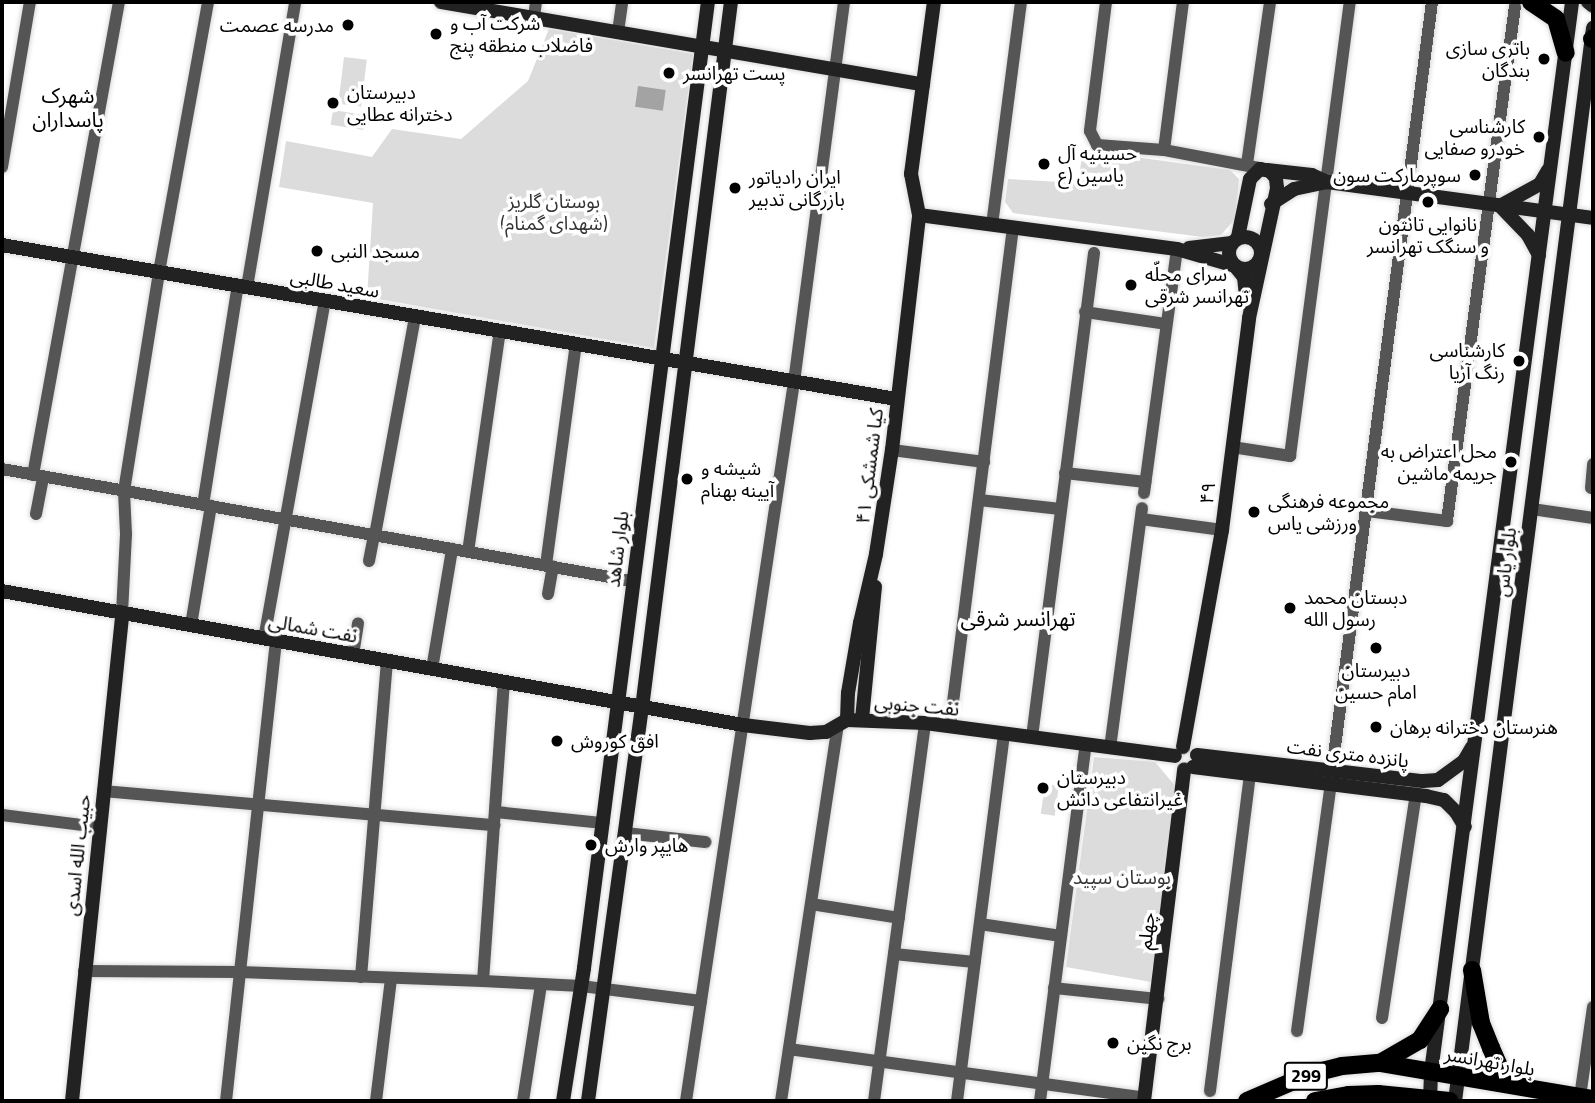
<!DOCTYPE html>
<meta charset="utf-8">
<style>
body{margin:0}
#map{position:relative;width:1595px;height:1103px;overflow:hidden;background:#fff;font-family:"Titillium Web","Noto Sans Arabic",sans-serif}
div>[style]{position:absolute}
.green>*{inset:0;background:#dcdcdc;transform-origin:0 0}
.water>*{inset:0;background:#a3a3a3;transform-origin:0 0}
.roads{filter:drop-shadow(0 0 2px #dbdbdb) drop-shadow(0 0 2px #dbdbdb)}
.street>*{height:12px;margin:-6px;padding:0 6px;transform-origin:6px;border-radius:6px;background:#555}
.secondary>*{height:14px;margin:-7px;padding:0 7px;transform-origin:7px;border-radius:7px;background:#222}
.secondary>.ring{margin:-7px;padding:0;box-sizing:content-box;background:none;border:14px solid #222;border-radius:50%}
.primary>*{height:18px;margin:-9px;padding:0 9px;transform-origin:9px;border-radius:9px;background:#000}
.dots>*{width:19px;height:19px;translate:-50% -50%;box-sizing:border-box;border:4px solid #fff;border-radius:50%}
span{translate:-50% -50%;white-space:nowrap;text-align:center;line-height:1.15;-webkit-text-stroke:7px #fff;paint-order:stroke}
.shield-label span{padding:2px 5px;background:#fff;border:2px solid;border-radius:5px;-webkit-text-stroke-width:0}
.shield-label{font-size:18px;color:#000;font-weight:700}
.poi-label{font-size:19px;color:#000}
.left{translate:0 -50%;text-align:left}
.right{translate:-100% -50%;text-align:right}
.park-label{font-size:19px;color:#333}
.street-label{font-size:19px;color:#000}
.neighbourhood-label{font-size:21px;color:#000}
.frame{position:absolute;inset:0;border:4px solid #000;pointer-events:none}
</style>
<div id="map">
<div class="green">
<i style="clip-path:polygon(549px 29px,693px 54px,654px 348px,367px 297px,373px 203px,279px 187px,286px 141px,372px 157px,392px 129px,461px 139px,528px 81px)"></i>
<i style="left:344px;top:57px;width:23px;height:47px;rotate:7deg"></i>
<i style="left:333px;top:110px;width:33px;height:15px;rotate:9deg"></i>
<i style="clip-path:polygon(1083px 150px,1230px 170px,1239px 179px,1235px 219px,1221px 235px,1203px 237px,1013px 213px,1005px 202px,1008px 179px,1078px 183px)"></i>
<i style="clip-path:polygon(1094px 757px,1155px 762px,1177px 788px,1151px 982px,1066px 967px)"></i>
<i style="left:1045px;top:784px;width:14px;height:30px;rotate:8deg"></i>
</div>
<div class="water">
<i style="left:638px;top:86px;width:28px;height:21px;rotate:8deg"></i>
</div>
<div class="roads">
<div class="street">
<i style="left:1106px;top:2px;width:130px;rotate:97.1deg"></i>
<i style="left:1090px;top:131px;width:16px;rotate:63deg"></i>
<i style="left:1097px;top:145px;width:67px;rotate:4.3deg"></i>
<i style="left:1164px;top:150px;width:103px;rotate:10.7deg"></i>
<i style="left:534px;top:18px;width:16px;rotate:-83deg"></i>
<i style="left:618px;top:32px;width:30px;rotate:-82deg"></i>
<i style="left:1164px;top:150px;width:149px;rotate:-82.7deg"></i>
<i style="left:1247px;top:164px;width:164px;rotate:-81.9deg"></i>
<i style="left:2px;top:167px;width:167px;rotate:-80.4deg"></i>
<i style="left:992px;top:225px;width:225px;rotate:-82.6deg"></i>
<i style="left:247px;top:287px;width:289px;rotate:-80.4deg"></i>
<i style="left:1085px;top:312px;width:82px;rotate:8.4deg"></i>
<i style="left:1232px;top:447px;width:59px;rotate:8.8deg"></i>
<i style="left:1290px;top:456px;width:458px;rotate:-82.5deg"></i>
<i style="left:892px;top:450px;width:93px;rotate:7.4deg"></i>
<i style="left:2px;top:469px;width:640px;rotate:10.08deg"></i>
<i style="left:1065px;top:473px;width:81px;rotate:6.4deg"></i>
<i style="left:33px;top:475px;width:481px;rotate:-79.7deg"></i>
<i style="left:1591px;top:488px;width:24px;rotate:-85deg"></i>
<i style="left:1144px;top:493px;width:246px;rotate:-82.3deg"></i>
<i style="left:979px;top:500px;width:82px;rotate:6.3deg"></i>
<i style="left:203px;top:505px;width:223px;rotate:-81deg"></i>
<i style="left:1532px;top:509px;width:62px;rotate:8.4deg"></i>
<i style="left:1367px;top:511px;width:81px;rotate:7.1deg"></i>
<i style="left:1447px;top:521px;width:519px;rotate:-82.48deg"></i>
<i style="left:36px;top:514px;width:38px;rotate:-79deg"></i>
<i style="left:1141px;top:519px;width:82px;rotate:7.7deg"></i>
<i style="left:375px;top:535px;width:223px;rotate:-79.6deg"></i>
<i style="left:468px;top:552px;width:223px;rotate:-81.8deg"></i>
<i style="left:369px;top:561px;width:26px;rotate:-79deg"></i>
<i style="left:546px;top:565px;width:223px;rotate:-82.3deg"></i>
<i style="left:548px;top:594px;width:28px;rotate:-80deg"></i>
<i style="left:122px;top:613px;width:79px;rotate:-87.1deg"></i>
<i style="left:126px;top:534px;width:43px;rotate:-92.7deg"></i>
<i style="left:124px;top:491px;width:222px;rotate:-80.9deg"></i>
<i style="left:159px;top:272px;width:274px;rotate:-79.7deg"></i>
<i style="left:191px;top:625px;width:121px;rotate:-80.5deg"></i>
<i style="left:264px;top:639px;width:344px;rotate:-79.8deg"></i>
<i style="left:353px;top:655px;width:32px;rotate:-81deg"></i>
<i style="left:432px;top:669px;width:122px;rotate:-80.5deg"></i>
<i style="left:950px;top:726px;width:503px;rotate:-82.8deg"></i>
<i style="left:1032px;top:737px;width:488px;rotate:-82.7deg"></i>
<i style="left:1110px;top:748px;width:242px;rotate:-82.4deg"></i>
<i style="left:1332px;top:770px;width:774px;rotate:-82.58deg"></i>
<i style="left:103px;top:791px;width:393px;rotate:5deg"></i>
<i style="left:496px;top:812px;width:108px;rotate:5.9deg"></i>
<i style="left:2px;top:815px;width:98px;rotate:7.1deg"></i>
<i style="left:625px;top:833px;width:81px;rotate:6.4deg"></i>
<i style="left:811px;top:904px;width:89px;rotate:9deg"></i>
<i style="left:980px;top:924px;width:82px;rotate:8.4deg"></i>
<i style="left:894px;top:954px;width:81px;rotate:5.6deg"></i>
<i style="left:84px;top:971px;width:156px;rotate:0.4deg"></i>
<i style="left:240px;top:972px;width:243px;rotate:2.1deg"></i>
<i style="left:483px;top:981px;width:98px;rotate:2.9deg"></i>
<i style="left:581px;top:986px;width:121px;rotate:7.1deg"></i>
<i style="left:361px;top:977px;width:317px;rotate:-85.3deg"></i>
<i style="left:483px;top:981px;width:300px;rotate:-86deg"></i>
<i style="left:1054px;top:988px;width:105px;rotate:6deg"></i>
<i style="left:1382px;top:1018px;width:227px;rotate:-81.4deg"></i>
<i style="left:1297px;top:1031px;width:250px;rotate:-82.2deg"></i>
<i style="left:789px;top:1049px;width:359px;rotate:7.8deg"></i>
<i style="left:1210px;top:1091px;width:321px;rotate:-82.8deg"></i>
<i style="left:1580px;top:1097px;width:91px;rotate:-81.8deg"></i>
<i style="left:226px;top:1101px;width:463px;rotate:-83.8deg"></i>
<i style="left:376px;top:1101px;width:124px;rotate:-83deg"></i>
<i style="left:523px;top:1101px;width:117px;rotate:-81.2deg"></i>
<i style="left:686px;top:1101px;width:727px;rotate:-81.46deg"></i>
<i style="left:794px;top:382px;width:383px;rotate:-82.5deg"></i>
<i style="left:781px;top:1101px;width:379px;rotate:-81.4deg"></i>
<i style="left:874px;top:1101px;width:381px;rotate:-82.3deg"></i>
<i style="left:957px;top:1101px;width:371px;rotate:-82.7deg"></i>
<i style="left:1040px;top:1101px;width:360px;rotate:-82.7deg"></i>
</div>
<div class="secondary">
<i style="left:441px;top:2px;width:489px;rotate:9.7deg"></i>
<i style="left:1588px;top:2px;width:6px;rotate:39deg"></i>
<i style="left:1267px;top:170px;width:45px;rotate:6.3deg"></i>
<i style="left:1312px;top:175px;width:17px;rotate:25deg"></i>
<i style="left:1327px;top:182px;width:268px;rotate:7.7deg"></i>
<i style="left:1271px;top:204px;width:27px;rotate:-33deg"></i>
<i style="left:1294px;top:189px;width:34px;rotate:-12deg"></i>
<i style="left:919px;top:215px;width:260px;rotate:7.5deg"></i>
<i style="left:1177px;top:249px;width:60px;rotate:16.3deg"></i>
<i style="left:1235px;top:266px;width:14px;rotate:51deg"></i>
<i style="left:1244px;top:277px;width:27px;rotate:84deg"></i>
<i class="ring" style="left:1229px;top:237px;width:18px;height:18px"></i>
<i style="left:2px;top:245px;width:907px;rotate:9.77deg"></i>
<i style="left:1189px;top:248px;width:43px;rotate:-6.6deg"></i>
<i style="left:1539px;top:255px;width:23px;rotate:-119deg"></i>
<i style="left:1528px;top:235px;width:40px;rotate:-134deg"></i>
<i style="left:1500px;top:206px;width:46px;rotate:-28.8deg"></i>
<i style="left:1540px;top:184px;width:16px;rotate:-60deg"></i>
<i style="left:2px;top:591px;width:753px;rotate:10.25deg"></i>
<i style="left:743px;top:725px;width:67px;rotate:6.8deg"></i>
<i style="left:810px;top:733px;width:16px;rotate:-4deg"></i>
<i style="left:826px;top:732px;width:24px;rotate:-30deg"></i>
<i style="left:847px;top:720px;width:78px;rotate:2.2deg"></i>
<i style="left:925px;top:723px;width:252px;rotate:7.5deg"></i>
<i style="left:862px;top:719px;width:133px;rotate:-84.4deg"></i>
<i style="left:847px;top:720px;width:27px;rotate:-88deg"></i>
<i style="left:848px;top:693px;width:71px;rotate:-80.3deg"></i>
<i style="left:860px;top:623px;width:71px;rotate:-76.9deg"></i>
<i style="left:876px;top:554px;width:105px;rotate:-81.3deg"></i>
<i style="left:892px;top:450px;width:237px;rotate:-83.4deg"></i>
<i style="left:919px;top:215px;width:42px;rotate:-101deg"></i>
<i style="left:911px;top:174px;width:174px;rotate:-82.4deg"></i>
<i style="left:1183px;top:747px;width:220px;rotate:-79.8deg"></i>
<i style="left:1222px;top:530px;width:214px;rotate:-82.7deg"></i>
<i style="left:1249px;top:318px;width:133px;rotate:-77.8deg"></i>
<i style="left:1277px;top:188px;width:10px;rotate:-96deg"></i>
<i style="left:1276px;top:178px;width:9px;rotate:-131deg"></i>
<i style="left:1270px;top:171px;width:10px;rotate:-169deg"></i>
<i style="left:1260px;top:169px;width:14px;rotate:135deg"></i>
<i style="left:1250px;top:179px;width:59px;rotate:101.7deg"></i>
<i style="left:1197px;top:755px;width:227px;rotate:6.6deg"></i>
<i style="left:1423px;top:781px;width:15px;rotate:-4deg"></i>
<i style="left:1438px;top:780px;width:32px;rotate:-36deg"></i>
<i style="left:1464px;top:761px;width:16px;rotate:-60deg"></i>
<i style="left:1193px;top:767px;width:235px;rotate:7.1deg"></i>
<i style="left:1426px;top:796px;width:18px;rotate:13deg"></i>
<i style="left:1444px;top:800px;width:17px;rotate:45deg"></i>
<i style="left:1456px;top:812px;width:17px;rotate:59deg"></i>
<i style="left:72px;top:1101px;width:491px;rotate:-84.1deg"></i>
<i style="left:563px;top:1101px;width:135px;rotate:-81deg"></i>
<i style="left:584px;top:968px;width:974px;rotate:-82.69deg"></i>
<i style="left:588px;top:1101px;width:397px;rotate:-82.2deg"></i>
<i style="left:642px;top:708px;width:712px;rotate:-82.82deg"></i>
<i style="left:1144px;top:1101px;width:334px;rotate:-83.1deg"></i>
<i style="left:1430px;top:1101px;width:29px;rotate:-88deg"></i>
<i style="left:1431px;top:1072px;width:1079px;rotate:-82.49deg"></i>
<i style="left:1455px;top:1101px;width:1082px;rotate:-82.67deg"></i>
</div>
<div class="primary">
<i style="left:1531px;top:2px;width:30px;rotate:34deg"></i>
<i style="left:1556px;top:19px;width:35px;rotate:74deg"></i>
<i style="left:1592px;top:39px;width:1px;rotate:-45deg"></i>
<i style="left:1472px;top:970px;width:54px;rotate:80.4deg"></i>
<i style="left:1481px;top:1023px;width:27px;rotate:68deg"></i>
<i style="left:1491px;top:1048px;width:22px;rotate:66deg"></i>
<i style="left:1500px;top:1068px;width:31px;rotate:38deg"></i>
<i style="left:1380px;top:1063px;width:216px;rotate:9.6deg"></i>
<i style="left:1247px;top:1101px;width:69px;rotate:-23.2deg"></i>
<i style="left:1310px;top:1074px;width:33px;rotate:-14deg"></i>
<i style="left:1342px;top:1066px;width:38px;rotate:-5deg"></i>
<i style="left:1380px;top:1063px;width:46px;rotate:-29.9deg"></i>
<i style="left:1420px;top:1040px;width:37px;rotate:-57deg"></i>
<i style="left:1315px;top:1101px;width:35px;rotate:-10deg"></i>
<i style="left:1349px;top:1095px;width:29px;rotate:-2deg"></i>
<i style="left:1378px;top:1094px;width:72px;rotate:5.6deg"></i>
</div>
</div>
<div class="dots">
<i style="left:348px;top:25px;background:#000"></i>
<i style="left:436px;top:34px;background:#000"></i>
<i style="left:1544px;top:59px;background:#000"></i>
<i style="left:669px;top:73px;background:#000"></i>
<i style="left:333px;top:103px;background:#000"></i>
<i style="left:1539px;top:137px;background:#000"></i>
<i style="left:1044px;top:164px;background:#000"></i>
<i style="left:1475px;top:175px;background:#000"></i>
<i style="left:735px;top:188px;background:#000"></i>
<i style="left:1428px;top:202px;background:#000"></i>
<i style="left:317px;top:251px;background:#000"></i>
<i style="left:1131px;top:285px;background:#000"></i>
<i style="left:1519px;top:361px;background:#000"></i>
<i style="left:1511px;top:462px;background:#000"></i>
<i style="left:687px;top:479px;background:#000"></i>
<i style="left:1254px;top:512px;background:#000"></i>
<i style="left:1290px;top:608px;background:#000"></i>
<i style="left:1376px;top:648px;background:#000"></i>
<i style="left:1376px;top:727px;background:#000"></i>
<i style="left:557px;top:741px;background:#000"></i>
<i style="left:1043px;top:788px;background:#000"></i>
<i style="left:591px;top:845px;background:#000"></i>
<i style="left:1113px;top:1043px;background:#000"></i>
</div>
<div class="shield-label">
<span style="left:1306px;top:1076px">299</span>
</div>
<div class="poi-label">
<span class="left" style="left:450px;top:34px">شرکت آب و<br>فاضلاب منطقه پنج</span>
<span class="right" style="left:334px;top:25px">مدرسه عصمت</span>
<span class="right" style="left:1530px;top:59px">باتری سازی<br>بندگان</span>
<span class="left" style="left:683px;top:73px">پست تهرانسر</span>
<span class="left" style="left:347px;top:103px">دبیرستان<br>دخترانه عطایی</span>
<span class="right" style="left:1525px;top:137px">کارشناسی<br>خودرو صفایی</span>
<span class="left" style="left:1058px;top:164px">حسینیه آل<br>یاسین (ع</span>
<span class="right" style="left:1461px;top:175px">سوپرمارکت سون</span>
<span class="left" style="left:749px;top:188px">ایران رادیاتور<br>بازرگانی تدبیر</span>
<span style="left:1428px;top:235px">نانوایی تانتون<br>و سنگک تهرانسر</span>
<span class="left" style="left:331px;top:251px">مسجد النبی</span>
<span class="left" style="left:1145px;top:285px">سرای محلّه<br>تهرانسر شرقی</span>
<span class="right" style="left:1505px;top:361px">کارشناسی<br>رنگ آریا</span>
<span class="right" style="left:1497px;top:462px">محل اعتراض به<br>جریمه ماشین</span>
<span class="left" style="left:701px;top:479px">شیشه و<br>آیینه بهنام</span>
<span class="left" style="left:1268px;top:512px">مجموعه فرهنگی<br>ورزشی یاس</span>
<span class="left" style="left:1304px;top:608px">دبستان محمد<br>رسول الله</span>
<span style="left:1376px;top:681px">دبیرستان<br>امام حسین</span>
<span class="left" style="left:1390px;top:727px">هنرستان دخترانه برهان</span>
<span class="left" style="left:571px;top:741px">افق کوروش</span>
<span class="left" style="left:1057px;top:788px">دبیرستان<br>غیرانتفاعی دانش</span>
<span class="left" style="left:605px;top:845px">هایپر وارش</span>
<span class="left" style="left:1127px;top:1043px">برج نگین</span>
</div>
<div class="park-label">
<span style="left:554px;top:212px">بوستان گلریز<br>(شهدای گمنام)</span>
<span style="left:1122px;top:877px">بوستان سپید</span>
</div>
<div class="street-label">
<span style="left:335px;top:283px;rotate:10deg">سعید طالبی</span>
<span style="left:869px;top:466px;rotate:-83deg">۴۱ کیا شمشکی</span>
<span style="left:1207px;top:493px;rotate:-83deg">۴۹</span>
<span style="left:617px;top:549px;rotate:-83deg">بلوار شاهد</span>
<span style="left:1505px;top:562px;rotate:-83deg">بلوار یاس</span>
<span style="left:313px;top:628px;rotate:10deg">نفت شمالی</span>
<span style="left:917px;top:705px;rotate:5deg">نفت جنوبی</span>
<span style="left:1348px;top:753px;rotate:7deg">پانزده متری نفت</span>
<span style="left:77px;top:855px;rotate:-84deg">حبیب الله اسدی</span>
<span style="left:1146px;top:931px;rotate:-84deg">چهلم</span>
<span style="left:1490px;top:1061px;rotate:10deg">بلوار تهرانسر</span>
</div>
<div class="neighbourhood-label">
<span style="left:68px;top:107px">شهرک<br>پاسداران</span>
<span style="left:1018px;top:618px">تهرانسر شرقی</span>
</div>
<div class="frame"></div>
</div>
